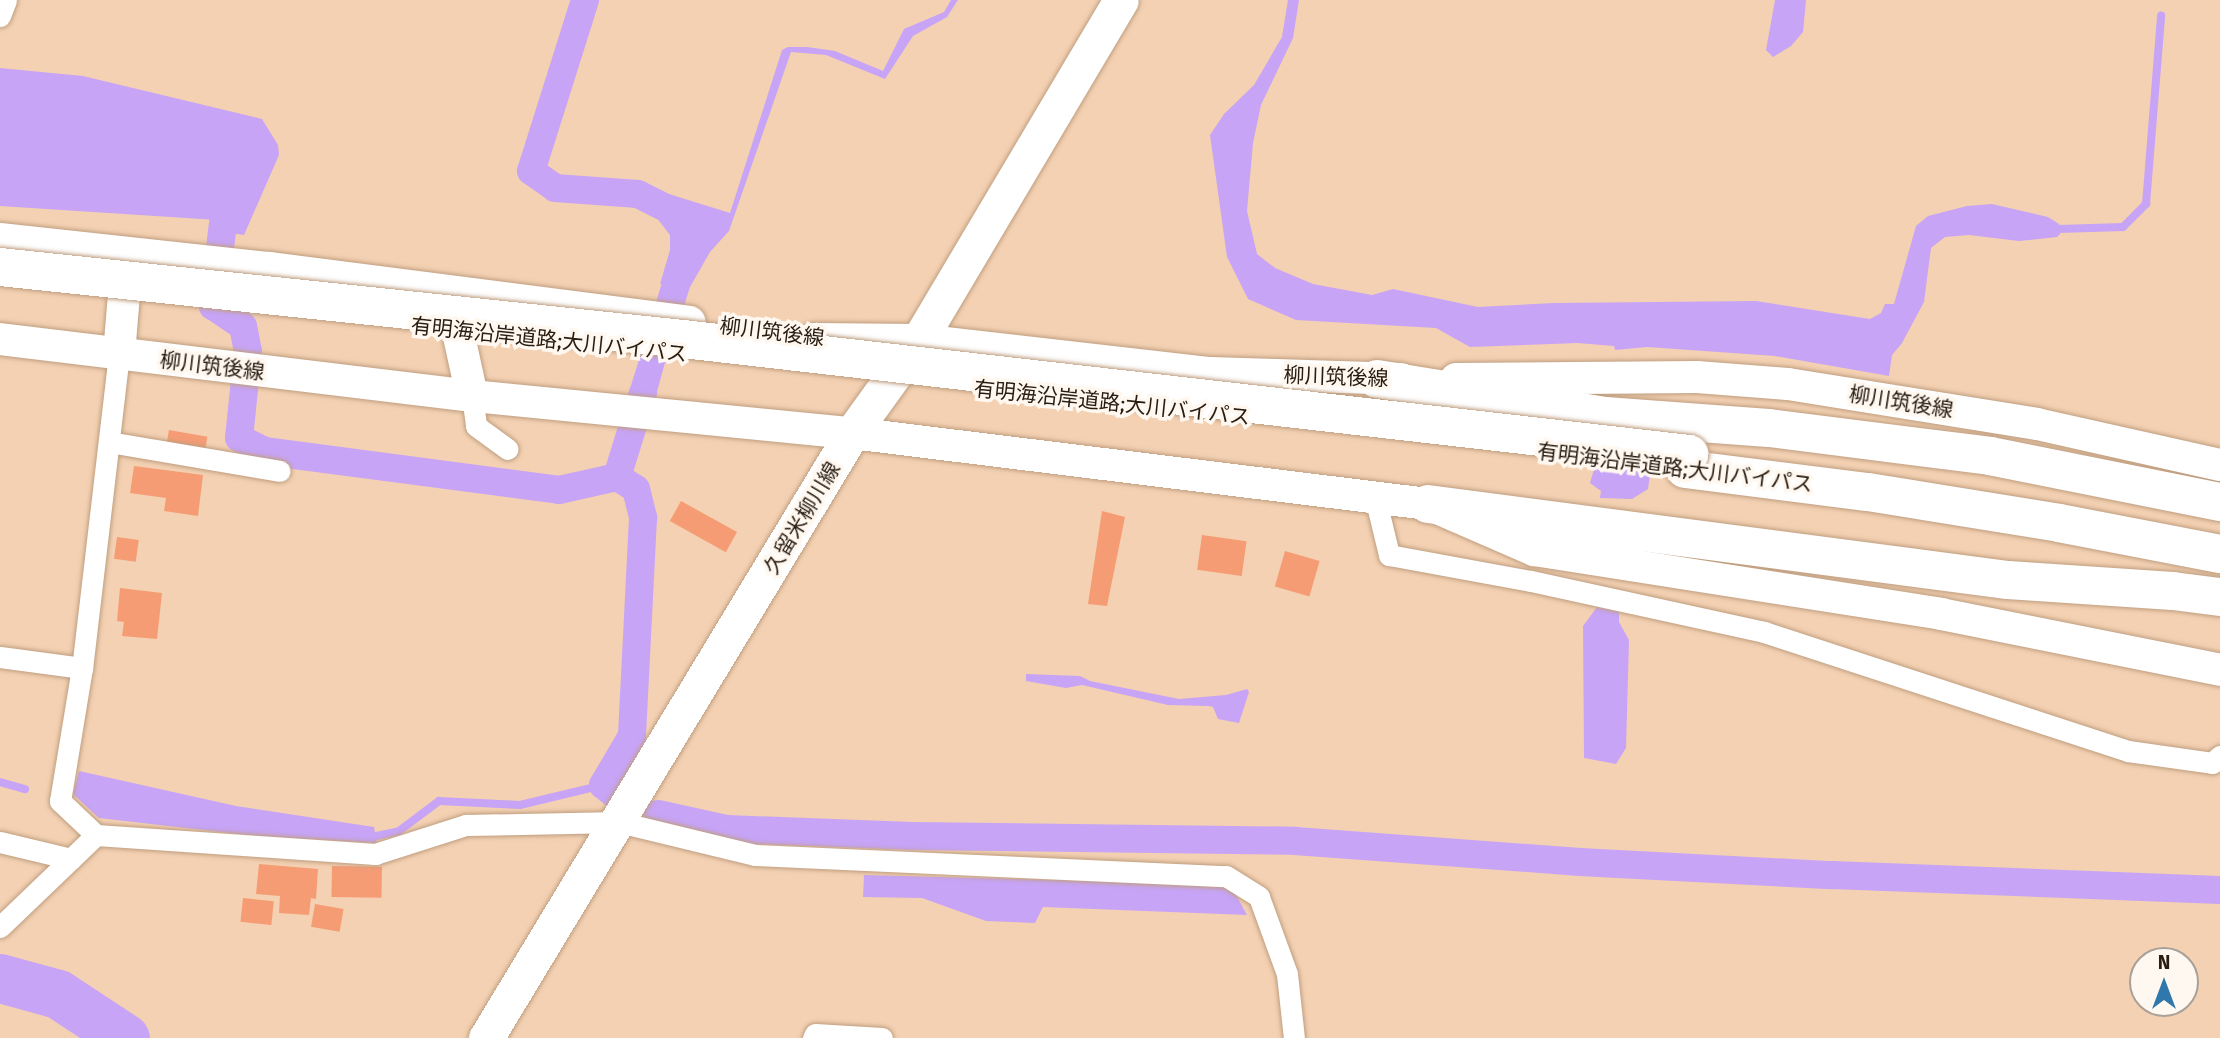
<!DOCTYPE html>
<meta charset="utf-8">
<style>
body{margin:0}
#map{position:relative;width:2220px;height:1038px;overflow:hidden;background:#f4d1b2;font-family:"Fira Sans","Noto Sans JP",sans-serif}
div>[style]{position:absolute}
.water>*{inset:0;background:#c7a4f6}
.stream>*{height:8px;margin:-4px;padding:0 4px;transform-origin:4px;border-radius:4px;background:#c7a4f6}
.canal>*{height:28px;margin:-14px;padding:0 14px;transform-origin:14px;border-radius:14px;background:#c7a4f6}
.river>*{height:49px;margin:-24.5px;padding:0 24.5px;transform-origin:24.5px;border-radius:24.5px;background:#c7a4f6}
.building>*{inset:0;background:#f59c75;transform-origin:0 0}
.roads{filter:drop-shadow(0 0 2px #bf9e80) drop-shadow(0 0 2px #bf9e80)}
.minor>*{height:21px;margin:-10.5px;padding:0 10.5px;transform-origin:10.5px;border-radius:10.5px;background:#fff}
.secondary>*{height:32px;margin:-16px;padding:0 16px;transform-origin:16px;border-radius:16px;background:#fff}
.primary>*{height:35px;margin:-17.5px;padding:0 17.5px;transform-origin:17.5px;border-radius:17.5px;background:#fff}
.motorway>*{height:38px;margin:-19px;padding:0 19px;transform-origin:19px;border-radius:19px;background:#fff}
.bridges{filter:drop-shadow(0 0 2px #bf9e80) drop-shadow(0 0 2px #bf9e80)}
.motorway-bridge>*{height:38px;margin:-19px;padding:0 19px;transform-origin:19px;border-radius:19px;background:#fff}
span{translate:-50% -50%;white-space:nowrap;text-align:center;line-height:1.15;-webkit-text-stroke:7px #fff8f1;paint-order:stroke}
.street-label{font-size:21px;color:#291c10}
.north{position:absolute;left:2129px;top:947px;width:70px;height:70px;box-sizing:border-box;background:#fff8f1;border:2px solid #a9a097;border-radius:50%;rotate:0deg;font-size:19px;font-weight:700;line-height:28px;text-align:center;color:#291c10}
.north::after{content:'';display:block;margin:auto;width:24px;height:32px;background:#3078ac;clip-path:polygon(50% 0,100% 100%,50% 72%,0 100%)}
</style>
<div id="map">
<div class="water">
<i style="clip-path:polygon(951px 0,958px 0,947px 17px,913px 36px,885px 79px,826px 55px,791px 52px,729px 231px,710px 252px,690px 287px,660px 284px,670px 250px,670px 235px,653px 213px,640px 207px,643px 186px,730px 213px,782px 50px,788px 47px,807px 47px,835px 51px,883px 71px,904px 29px,944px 12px)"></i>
<i style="clip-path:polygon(1288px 0,1299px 0,1293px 38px,1261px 105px,1253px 143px,1247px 211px,1257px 254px,1275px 268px,1313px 284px,1372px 295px,1393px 289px,1478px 307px,1555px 303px,1756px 301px,1870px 319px,1881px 313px,1885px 304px,1894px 304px,1916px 226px,1928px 216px,1967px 206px,1992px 204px,2048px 217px,2059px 224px,2060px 234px,2057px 237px,2019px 241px,1969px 235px,1945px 237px,1931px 248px,1924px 302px,1902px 343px,1892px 355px,1889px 376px,1775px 356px,1647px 347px,1615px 350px,1614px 346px,1577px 343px,1470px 347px,1436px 328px,1296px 320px,1248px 299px,1227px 257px,1210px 135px,1224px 114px,1254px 85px,1282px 37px)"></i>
<i style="clip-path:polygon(1775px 0,1806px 0,1803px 32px,1791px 46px,1773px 57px,1766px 50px)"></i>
<i style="clip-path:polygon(0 68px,83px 76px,262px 119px,278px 145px,279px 155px,244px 235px,217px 231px,217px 220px,0 206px)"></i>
<i style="clip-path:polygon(648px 331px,672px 337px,655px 399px,628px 395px)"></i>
<i style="clip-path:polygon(1652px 460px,1648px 489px,1632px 499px,1600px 498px,1601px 491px,1590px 483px,1596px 462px)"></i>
<i style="clip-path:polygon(1597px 607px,1619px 612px,1619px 622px,1629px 640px,1626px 748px,1616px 764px,1584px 758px,1583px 626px)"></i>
<i style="clip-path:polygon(1026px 674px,1080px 676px,1090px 681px,1179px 699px,1226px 695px,1247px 689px,1249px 692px,1239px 723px,1218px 719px,1213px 707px,1208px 706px,1168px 705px,1082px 685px,1066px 688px,1026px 681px)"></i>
<i style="clip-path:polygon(79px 771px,236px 806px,374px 827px,377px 843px,255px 836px,99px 818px,73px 794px)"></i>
<i style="clip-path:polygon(864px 875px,1215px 884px,1234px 891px,1247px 915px,1043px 907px,1035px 923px,986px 921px,922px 898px,863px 897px)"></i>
</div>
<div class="stream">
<i style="left:2058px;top:229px;width:65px;rotate:-1.8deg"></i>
<i style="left:2123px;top:227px;width:33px;rotate:-45deg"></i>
<i style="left:2146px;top:204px;width:189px;rotate:-85.4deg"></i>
<i style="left:0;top:782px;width:26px;rotate:16deg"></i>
<i style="left:367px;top:838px;width:33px;rotate:-12deg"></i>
<i style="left:399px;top:831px;width:50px;rotate:-36.9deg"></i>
<i style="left:439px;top:801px;width:81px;rotate:2.8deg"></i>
<i style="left:520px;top:805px;width:85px;rotate:-13.5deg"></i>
</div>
<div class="canal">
<i style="left:585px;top:0;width:179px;rotate:107.5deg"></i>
<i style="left:531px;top:171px;width:29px;rotate:35deg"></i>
<i style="left:555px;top:188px;width:83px;rotate:4.1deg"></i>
<i style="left:638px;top:194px;width:40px;rotate:26.6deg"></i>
<i style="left:212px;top:198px;width:21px;rotate:55deg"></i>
<i style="left:224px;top:215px;width:92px;rotate:96.9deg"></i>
<i style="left:213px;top:306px;width:36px;rotate:34deg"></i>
<i style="left:243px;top:326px;width:25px;rotate:79deg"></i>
<i style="left:248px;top:351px;width:87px;rotate:95.9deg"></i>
<i style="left:239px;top:438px;width:28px;rotate:27deg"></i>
<i style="left:264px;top:451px;width:298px;rotate:7.5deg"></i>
<i style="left:559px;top:490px;width:59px;rotate:-12.6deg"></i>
<i style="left:617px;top:477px;width:22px;rotate:32deg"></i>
<i style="left:636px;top:489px;width:30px;rotate:76deg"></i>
<i style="left:643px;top:518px;width:218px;rotate:92.9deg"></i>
<i style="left:632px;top:736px;width:57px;rotate:120.6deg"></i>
<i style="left:603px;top:785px;width:19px;rotate:39deg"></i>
<i style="left:659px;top:340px;width:95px;rotate:-72.9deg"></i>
<i style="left:617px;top:477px;width:88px;rotate:-72.8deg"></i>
<i style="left:658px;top:814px;width:71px;rotate:12.3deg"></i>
<i style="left:727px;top:829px;width:185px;rotate:2.2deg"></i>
<i style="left:912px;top:836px;width:383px;rotate:0.7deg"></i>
<i style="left:1295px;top:841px;width:286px;rotate:4.2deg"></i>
<i style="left:1580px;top:862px;width:252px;rotate:3deg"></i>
<i style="left:1832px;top:875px;width:388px;rotate:2.2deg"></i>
</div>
<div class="river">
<i style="left:0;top:978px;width:60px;rotate:15.4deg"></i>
<i style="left:58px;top:994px;width:80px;rotate:33.3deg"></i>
</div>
<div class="building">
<i style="left:169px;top:430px;width:39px;height:14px;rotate:10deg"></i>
<i style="clip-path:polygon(134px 466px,203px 475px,198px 516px,164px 511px,166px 498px,130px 493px)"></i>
<i style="left:681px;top:501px;width:64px;height:23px;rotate:29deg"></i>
<i style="clip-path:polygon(1102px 511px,1125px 517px,1107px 606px,1088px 604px)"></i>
<i style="left:1202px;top:535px;width:45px;height:35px;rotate:8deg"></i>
<i style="left:117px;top:537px;width:22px;height:22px;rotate:8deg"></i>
<i style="left:1285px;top:551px;width:36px;height:37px;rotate:16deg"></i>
<i style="clip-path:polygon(120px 588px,162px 593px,157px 639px,122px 636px,124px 622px,117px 621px)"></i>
<i style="clip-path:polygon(259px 864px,318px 869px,316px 899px,311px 898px,309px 915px,279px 913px,280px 896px,256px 894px)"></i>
<i style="left:332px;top:866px;width:50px;height:31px;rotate:1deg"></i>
<i style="left:243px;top:898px;width:31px;height:24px;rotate:6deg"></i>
<i style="left:315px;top:904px;width:29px;height:23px;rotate:10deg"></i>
</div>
<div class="roads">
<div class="minor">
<i style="left:0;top:16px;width:17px;rotate:-69deg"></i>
<i style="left:119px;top:354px;width:316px;rotate:96.7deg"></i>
<i style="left:82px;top:668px;width:135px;rotate:99.4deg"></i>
<i style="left:60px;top:801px;width:50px;rotate:43.4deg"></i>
<i style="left:96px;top:835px;width:280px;rotate:3.9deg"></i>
<i style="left:375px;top:854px;width:96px;rotate:-17.7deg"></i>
<i style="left:466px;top:825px;width:153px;rotate:-1.1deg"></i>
<i style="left:619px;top:822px;width:140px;rotate:13.6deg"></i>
<i style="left:755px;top:855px;width:471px;rotate:2.6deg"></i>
<i style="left:1226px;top:876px;width:39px;rotate:32deg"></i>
<i style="left:1259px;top:897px;width:82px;rotate:70deg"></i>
<i style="left:1287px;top:974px;width:64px;rotate:83.8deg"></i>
<i style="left:472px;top:396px;width:30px;rotate:82deg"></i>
<i style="left:476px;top:426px;width:39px;rotate:36deg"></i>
<i style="left:109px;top:442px;width:173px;rotate:9.6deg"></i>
<i style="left:1375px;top:497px;width:60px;rotate:76.4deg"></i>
<i style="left:1389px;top:555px;width:144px;rotate:10.4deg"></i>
<i style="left:1531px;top:581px;width:239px;rotate:12.3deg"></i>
<i style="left:1764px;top:632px;width:383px;rotate:18.1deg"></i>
<i style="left:2128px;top:751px;width:85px;rotate:8.1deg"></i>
<i style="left:2212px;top:763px;width:11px;rotate:-41deg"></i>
<i style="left:0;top:657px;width:83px;rotate:7.6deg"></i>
<i style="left:0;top:842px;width:73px;rotate:13.5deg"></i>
<i style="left:0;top:927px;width:133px;rotate:-43.8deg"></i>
<i style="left:813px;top:1038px;width:4px;rotate:-63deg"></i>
<i style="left:815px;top:1034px;width:67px;rotate:3.4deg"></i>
</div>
<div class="secondary">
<i style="left:0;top:239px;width:271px;rotate:6.2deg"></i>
<i style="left:269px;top:268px;width:424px;rotate:7.3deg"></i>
<i style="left:450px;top:295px;width:103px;rotate:77.7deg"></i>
<i style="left:0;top:339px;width:475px;rotate:6.9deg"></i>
<i style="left:472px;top:396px;width:382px;rotate:5.6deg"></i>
<i style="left:852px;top:433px;width:580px;rotate:7.03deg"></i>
<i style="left:1428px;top:504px;width:116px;rotate:23.5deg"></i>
<i style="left:1534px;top:550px;width:412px;rotate:8.9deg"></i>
<i style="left:1941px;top:614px;width:285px;rotate:11.3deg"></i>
<i style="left:814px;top:339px;width:105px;rotate:0.5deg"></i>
<i style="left:919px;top:340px;width:293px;rotate:6.5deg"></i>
<i style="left:1210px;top:373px;width:191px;rotate:1.8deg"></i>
<i style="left:119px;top:354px;width:96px;rotate:-85.2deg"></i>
<i style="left:1456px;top:379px;width:241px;rotate:-0.5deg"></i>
<i style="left:1697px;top:377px;width:91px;rotate:4.4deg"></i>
<i style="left:1788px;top:384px;width:252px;rotate:9.1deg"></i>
<i style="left:2037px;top:424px;width:188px;rotate:12.6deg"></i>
</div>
<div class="primary">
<i style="left:486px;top:1038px;width:707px;rotate:-58.83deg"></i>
<i style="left:852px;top:433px;width:115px;rotate:-54.2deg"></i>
<i style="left:919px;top:340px;width:395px;rotate:-59.3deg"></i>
</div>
<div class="motorway">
<i style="left:1377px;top:379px;width:231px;rotate:9.2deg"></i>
<i style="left:1605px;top:416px;width:164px;rotate:4.2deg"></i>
<i style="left:1769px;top:428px;width:223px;rotate:7.2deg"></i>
<i style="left:1990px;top:456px;width:235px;rotate:11.3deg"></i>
<i style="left:1685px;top:469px;width:184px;rotate:7.2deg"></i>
<i style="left:1868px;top:492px;width:193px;rotate:9.2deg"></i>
<i style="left:2059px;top:523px;width:164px;rotate:10.9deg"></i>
<i style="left:1428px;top:504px;width:585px;rotate:7.47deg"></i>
<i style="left:2008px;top:580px;width:165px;rotate:3.8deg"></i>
<i style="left:2173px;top:591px;width:47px;rotate:7.3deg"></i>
</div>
</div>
<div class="bridges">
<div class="motorway-bridge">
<i style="left:0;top:267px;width:687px;rotate:6.02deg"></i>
<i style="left:683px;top:339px;width:1013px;rotate:6.52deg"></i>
</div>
</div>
<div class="street-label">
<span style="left:772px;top:332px;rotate:7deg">柳川筑後線</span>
<span style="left:549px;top:340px;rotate:6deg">有明海沿岸道路;大川バイパス</span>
<span style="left:212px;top:366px;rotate:7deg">柳川筑後線</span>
<span style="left:1336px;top:377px;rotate:2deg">柳川筑後線</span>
<span style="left:1901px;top:402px;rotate:9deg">柳川筑後線</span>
<span style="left:1112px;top:403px;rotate:6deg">有明海沿岸道路;大川バイパス</span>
<span style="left:1675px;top:468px;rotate:7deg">有明海沿岸道路;大川バイパス</span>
<span style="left:802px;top:518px;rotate:-59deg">久留米柳川線</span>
</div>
<div class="north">N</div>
</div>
